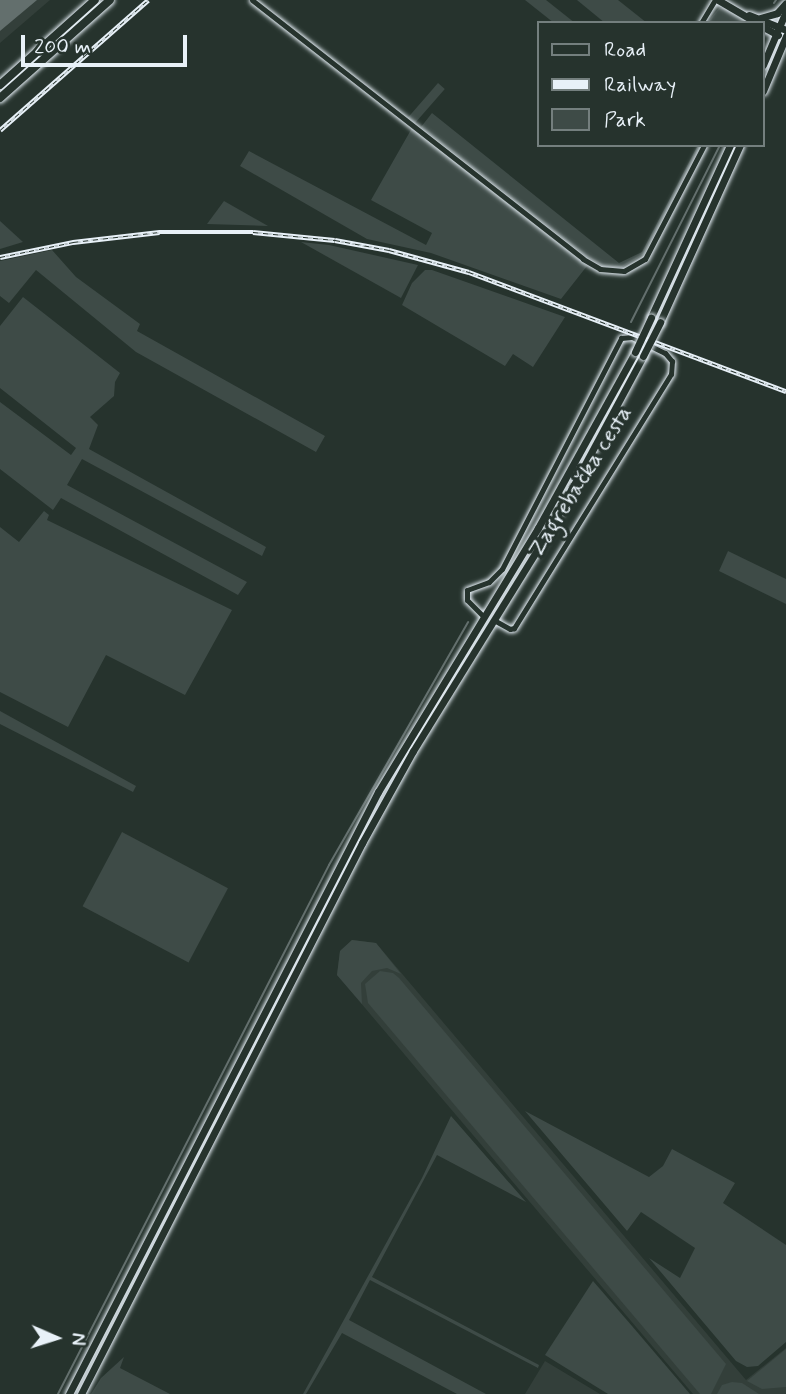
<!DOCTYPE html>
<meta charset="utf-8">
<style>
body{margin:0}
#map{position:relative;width:786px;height:1394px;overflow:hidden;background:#26332d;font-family:Mynerve,sans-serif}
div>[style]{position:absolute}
.built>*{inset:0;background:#333f3a}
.green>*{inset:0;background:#3e4b47;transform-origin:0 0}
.water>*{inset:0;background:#636f6d}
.stream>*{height:2px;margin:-1px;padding:0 1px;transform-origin:1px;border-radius:1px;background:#636f6d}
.roads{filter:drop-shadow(0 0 2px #e8f1f8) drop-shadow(0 0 2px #e8f1f8)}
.minor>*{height:5px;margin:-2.5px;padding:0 2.5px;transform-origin:2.5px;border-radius:2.5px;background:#26332d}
.major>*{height:7px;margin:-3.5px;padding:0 3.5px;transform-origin:3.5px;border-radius:3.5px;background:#26332d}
.highway>*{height:8px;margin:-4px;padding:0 4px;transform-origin:4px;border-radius:4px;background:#26332d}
.rail>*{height:4.5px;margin-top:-2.25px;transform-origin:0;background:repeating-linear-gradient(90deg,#26332d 0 5px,#e8f1f8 0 10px);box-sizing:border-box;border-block:2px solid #e8f1f8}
.bridges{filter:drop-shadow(0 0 2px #e8f1f8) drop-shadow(0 0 2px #e8f1f8)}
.major-bridge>*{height:7px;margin:-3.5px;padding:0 3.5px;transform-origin:3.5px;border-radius:3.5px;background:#26332d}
span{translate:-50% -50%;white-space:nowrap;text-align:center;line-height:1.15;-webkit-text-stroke:7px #26332d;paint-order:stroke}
.street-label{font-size:23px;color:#e8f1f8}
.legend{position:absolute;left:537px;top:21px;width:228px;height:126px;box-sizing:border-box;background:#26332d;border:2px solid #747f7e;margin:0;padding:9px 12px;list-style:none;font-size:21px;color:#e8f1f8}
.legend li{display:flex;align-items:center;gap:14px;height:35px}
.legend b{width:35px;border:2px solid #747f7e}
.north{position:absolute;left:21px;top:1303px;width:70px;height:70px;-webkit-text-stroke:5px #26332d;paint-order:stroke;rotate:93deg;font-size:19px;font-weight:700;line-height:28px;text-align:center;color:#e8f1f8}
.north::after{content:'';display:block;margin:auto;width:24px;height:32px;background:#e8f1f8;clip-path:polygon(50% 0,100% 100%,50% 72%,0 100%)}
.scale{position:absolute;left:21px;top:35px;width:166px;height:32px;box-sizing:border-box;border:4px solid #e8f1f8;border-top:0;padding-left:9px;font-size:21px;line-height:24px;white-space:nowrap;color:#e8f1f8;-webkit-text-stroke:5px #26332d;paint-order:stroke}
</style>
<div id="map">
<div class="built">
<i style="clip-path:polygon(0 0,50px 0,0 43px)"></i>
<i style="clip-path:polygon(352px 940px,376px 943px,746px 1380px,786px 1348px,786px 1394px,693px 1394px,337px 975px,340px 951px)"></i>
<i style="clip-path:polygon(545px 1361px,600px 1394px,525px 1394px)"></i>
</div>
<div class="green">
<i style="clip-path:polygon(525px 0,546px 0,575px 23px,554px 23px)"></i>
<i style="clip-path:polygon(577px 0,618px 0,647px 23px,605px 23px)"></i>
<i style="clip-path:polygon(719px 8px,724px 8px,749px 23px,707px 23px)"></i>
<i style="left:438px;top:83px;width:9px;height:46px;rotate:41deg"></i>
<i style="clip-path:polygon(432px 113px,619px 263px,642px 252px,698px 145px,701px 145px,644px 254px,622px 267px,605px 267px,586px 256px,421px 127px)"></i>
<i style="clip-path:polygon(412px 128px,587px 266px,561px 299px,431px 253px,367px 239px,240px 166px,249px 151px,426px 245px,432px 233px,371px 200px)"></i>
<i style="clip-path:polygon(224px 201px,268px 226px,207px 224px)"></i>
<i style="clip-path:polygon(0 221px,23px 242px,0 249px)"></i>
<i style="clip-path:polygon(301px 242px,329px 245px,418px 265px,401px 298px)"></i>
<i style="clip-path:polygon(52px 250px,76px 277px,140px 324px,137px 331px,325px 436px,316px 452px,136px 352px,36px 270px,9px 303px,0 296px,0 261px)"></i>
<i style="clip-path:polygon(425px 270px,432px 270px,565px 317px,533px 367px,513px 354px,505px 366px,402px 305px,412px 283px)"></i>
<i style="clip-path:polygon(23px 297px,120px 373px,115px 382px,114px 396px,90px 417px,98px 425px,89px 449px,266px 547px,262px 556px,82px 459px,67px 485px,247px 582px,238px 595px,61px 498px,53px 510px,0 469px,0 402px,71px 455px,76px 448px,0 388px,0 326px)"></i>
<i style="clip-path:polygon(44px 511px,49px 515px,47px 520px,232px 610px,185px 695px,106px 655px,68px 727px,0 692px,0 527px,19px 542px)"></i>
<i style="clip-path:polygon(728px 551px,786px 579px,786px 604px,719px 571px)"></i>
<i style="clip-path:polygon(0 711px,136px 786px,133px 792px,0 724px)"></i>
<i style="left:122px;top:832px;width:120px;height:84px;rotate:28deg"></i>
<i style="clip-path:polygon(352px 940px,376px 943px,401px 974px,387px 968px,372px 971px,361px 983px,362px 1004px,337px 975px,340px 951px)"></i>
<i style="clip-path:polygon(380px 971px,393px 973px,399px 978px,726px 1364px,711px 1394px,700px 1394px,368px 1003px,365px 984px)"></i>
<i style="clip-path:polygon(525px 1111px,649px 1177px,663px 1166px,672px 1149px,735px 1183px,723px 1203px,786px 1245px,786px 1342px,758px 1366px,747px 1367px,736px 1361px,649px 1258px,680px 1278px,695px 1248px,641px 1212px,627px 1231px)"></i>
<i style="clip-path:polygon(451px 1116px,526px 1202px,437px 1155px,372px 1277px,539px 1365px,538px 1368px,370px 1280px,349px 1320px,486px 1394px,457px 1394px,342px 1333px,306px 1394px,303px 1394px,422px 1178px)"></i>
<i style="clip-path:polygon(593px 1281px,632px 1326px,690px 1394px,608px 1394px,545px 1355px)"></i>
<i style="clip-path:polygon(786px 1349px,786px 1387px,762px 1389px,747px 1381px)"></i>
<i style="clip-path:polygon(124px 1357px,120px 1368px,170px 1394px,91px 1394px,101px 1378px)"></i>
<i style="clip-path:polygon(732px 1382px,742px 1383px,759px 1394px,717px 1394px,722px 1385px)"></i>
</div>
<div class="water">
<i style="clip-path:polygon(0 0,37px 0,0 31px)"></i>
</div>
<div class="stream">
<i style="left:774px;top:3px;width:4px;rotate:-56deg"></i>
<i style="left:631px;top:322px;width:198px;rotate:-63.3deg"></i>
<i style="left:58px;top:1394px;width:594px;rotate:-62.87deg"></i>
<i style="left:329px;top:865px;width:280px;rotate:-60.2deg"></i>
</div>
<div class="roads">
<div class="minor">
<i style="left:252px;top:0;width:420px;rotate:38deg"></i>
<i style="left:583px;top:259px;width:20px;rotate:30deg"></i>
<i style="left:600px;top:269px;width:24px;rotate:5deg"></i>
<i style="left:624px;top:271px;width:24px;rotate:-30deg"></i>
<i style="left:645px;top:259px;width:128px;rotate:-62.6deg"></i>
<i style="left:701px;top:23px;width:27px;rotate:-59deg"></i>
<i style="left:484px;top:617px;width:24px;rotate:-135deg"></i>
<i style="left:467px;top:600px;width:10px;rotate:-90deg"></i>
<i style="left:467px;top:590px;width:23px;rotate:-20deg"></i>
<i style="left:489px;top:582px;width:18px;rotate:-45deg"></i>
<i style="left:502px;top:569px;width:260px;rotate:-62.7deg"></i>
<i style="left:621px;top:338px;width:11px;rotate:-5deg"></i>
<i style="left:632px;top:337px;width:37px;rotate:26deg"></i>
<i style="left:665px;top:353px;width:11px;rotate:49deg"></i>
<i style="left:672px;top:361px;width:13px;rotate:94deg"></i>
<i style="left:671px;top:374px;width:299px;rotate:121.7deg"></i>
<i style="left:514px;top:628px;width:4px;rotate:166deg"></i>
<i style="left:510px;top:629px;width:18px;rotate:-151deg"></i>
</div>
<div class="major">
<i style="left:718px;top:0;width:45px;rotate:30.5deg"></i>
<i style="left:749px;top:15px;width:40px;rotate:22deg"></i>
<i style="left:760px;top:18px;width:18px;rotate:-16deg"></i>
<i style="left:777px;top:13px;width:13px;rotate:-48deg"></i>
<i style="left:763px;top:27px;width:17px;rotate:28deg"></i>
<i style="left:763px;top:65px;width:59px;rotate:-66.9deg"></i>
<i style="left:763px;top:91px;width:60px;rotate:-67.3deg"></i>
<i style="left:651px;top:317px;width:189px;rotate:-65.3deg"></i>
<i style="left:660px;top:322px;width:194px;rotate:-65.7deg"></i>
<i style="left:69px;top:1394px;width:677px;rotate:-62.83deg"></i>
<i style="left:378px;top:792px;width:309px;rotate:-58.8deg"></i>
<i style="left:538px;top:528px;width:201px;rotate:-61.1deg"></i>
<i style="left:81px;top:1394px;width:619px;rotate:-62.98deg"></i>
<i style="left:362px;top:843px;width:105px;rotate:-61deg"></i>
<i style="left:413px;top:751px;width:261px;rotate:-58.3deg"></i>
<i style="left:550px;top:529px;width:196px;rotate:-61.7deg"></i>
</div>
<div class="highway">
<i style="left:0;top:85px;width:127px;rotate:-41.8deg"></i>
<i style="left:0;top:98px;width:147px;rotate:-41.7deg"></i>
</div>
</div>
<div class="rail">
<i style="left:0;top:130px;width:197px;rotate:-41.3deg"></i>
<i style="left:0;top:257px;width:75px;rotate:-11.6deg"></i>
<i style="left:73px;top:242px;width:87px;rotate:-6.6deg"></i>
<i style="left:159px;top:232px;width:94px"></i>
<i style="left:253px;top:232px;width:82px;rotate:5.6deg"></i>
<i style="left:335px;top:240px;width:55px;rotate:10.5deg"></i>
<i style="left:389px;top:250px;width:83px;rotate:15.4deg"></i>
<i style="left:469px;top:272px;width:339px;rotate:20.6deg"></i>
</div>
<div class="bridges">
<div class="major-bridge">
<i style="left:635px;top:352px;width:38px;rotate:-65deg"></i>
<i style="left:643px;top:356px;width:38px;rotate:-63deg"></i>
</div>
</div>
<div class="street-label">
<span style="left:581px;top:482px;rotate:-58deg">Zagrebačka cesta</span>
</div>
<ul class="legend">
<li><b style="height:9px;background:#26332d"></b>Road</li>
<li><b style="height:9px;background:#e8f1f8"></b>Railway</li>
<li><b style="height:19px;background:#3e4b47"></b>Park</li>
</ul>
<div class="north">N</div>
<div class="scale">200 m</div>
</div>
